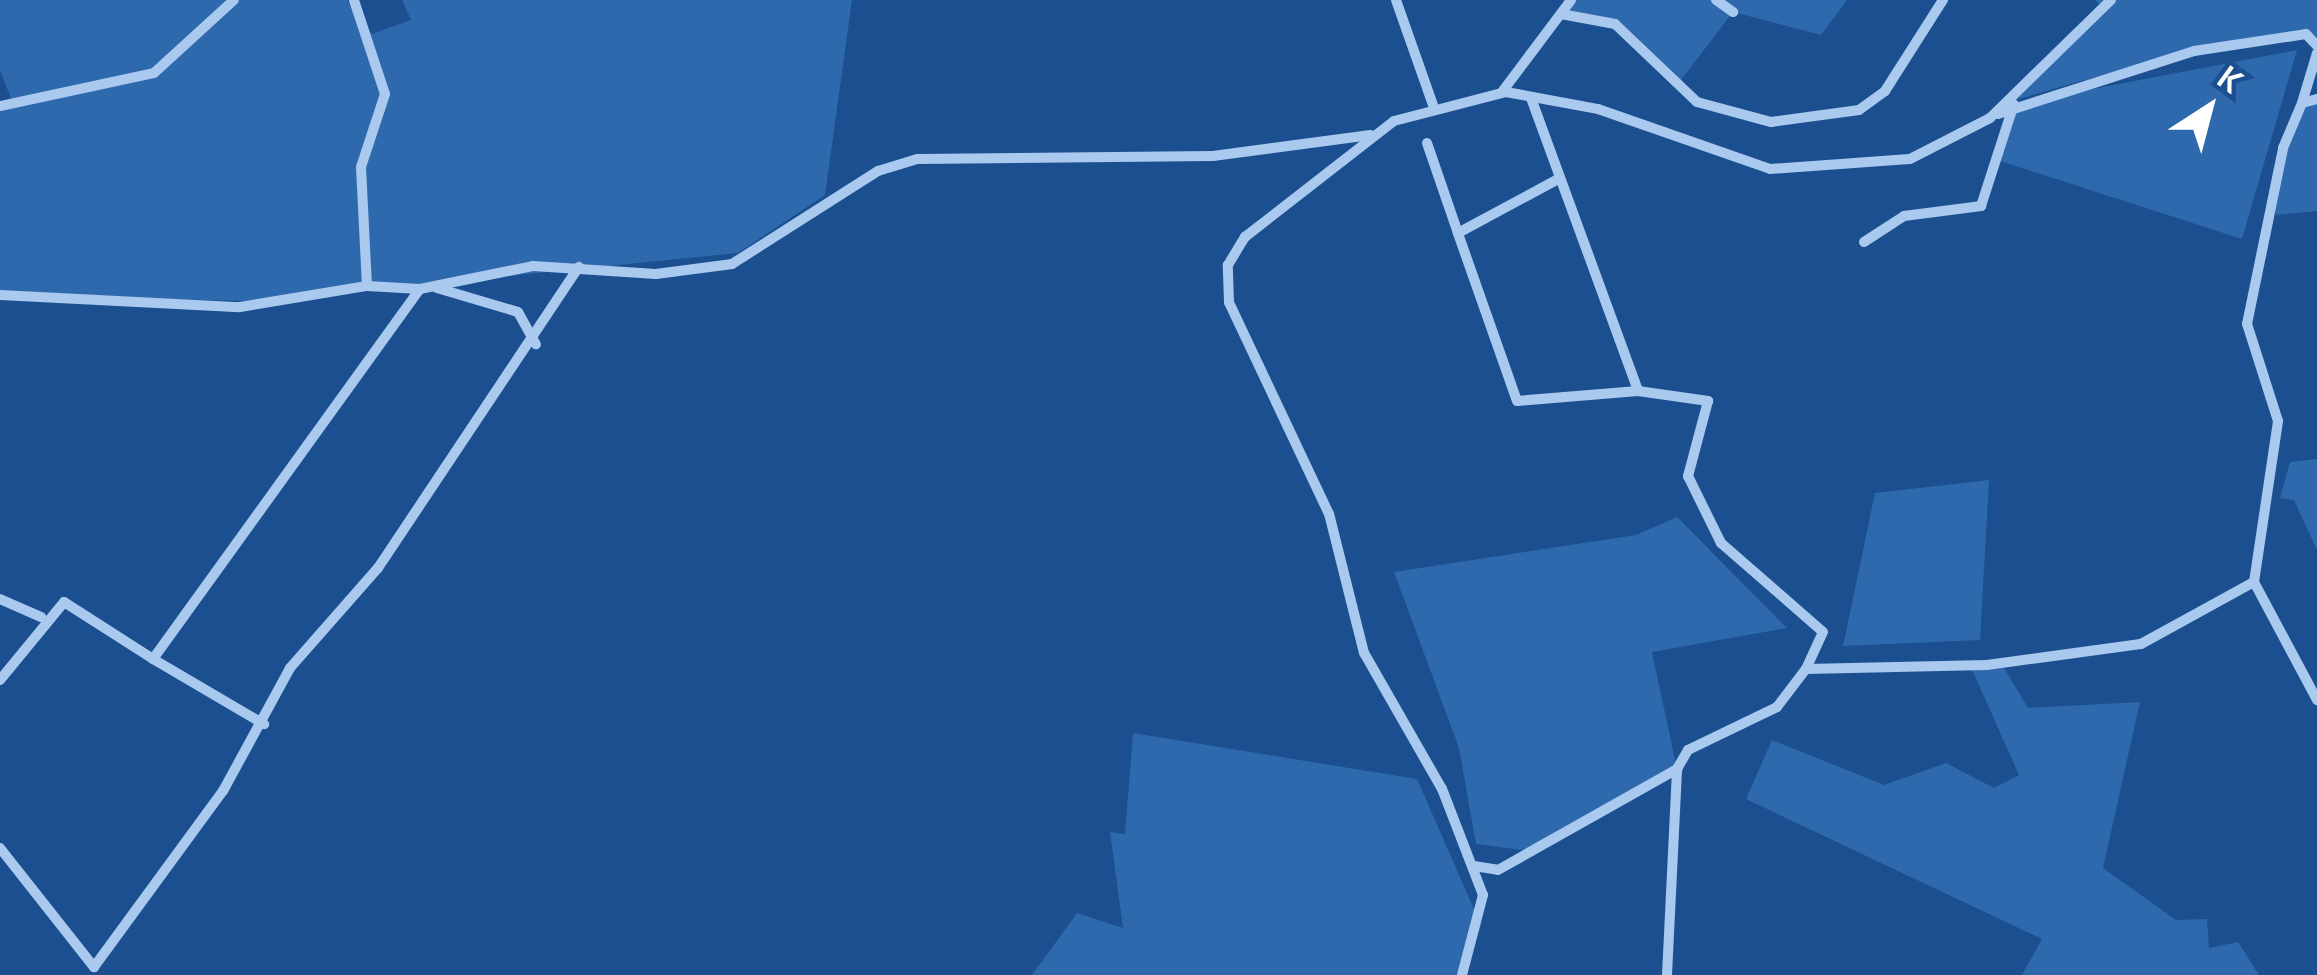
<!DOCTYPE html>
<style>
body{margin:0}
#map{position:relative;width:2317px;height:975px;overflow:hidden;background:#1b4f8f;font-family:Cabin,sans-serif}
div>[style]{position:absolute}
.green>*{inset:0;background:#2e69ad}
.minor>*{height:10px;margin:-5px;padding:0 5px;transform-origin:5px;border-radius:5px;background:#a9c9ee}
span{translate:-50% -50%;white-space:nowrap;text-align:center;line-height:1.15;-webkit-text-stroke:9px #1b4f8f;paint-order:stroke}
.north{position:absolute;left:2149px;top:48px;width:120px;height:120px;-webkit-text-stroke:9px #1b4f8f;paint-order:stroke;rotate:36deg;font-size:33px;font-weight:700;line-height:48px;text-align:center;color:#fff}
.north::after{content:'';display:block;margin:auto;width:42px;height:54px;background:#fff;clip-path:polygon(50% 0,100% 100%,50% 72%,0 100%)}
</style>
<div id="map">
<div class="green">
<i style="clip-path:polygon(0 0,347px 0,372px 34px,411px 20px,402px 0,852px 0,825px 195px,738px 253px,260px 301px,0 296px,0 107px,13px 104px,0 70px)"></i>
<i style="clip-path:polygon(1571px 0,1847px 0,1821px 35px,1733px 12px,1678px 84px,1615px 24px,1561px 14px)"></i>
<i style="clip-path:polygon(2095px 0,2317px 0,2317px 46px,2305px 34px,2159px 59px,2000px 104px,2104px 8px)"></i>
<i style="clip-path:polygon(2297px 50px,2242px 239px,1997px 160px,2014px 104px)"></i>
<i style="clip-path:polygon(2317px 99px,2317px 211px,2276px 215px,2270px 192px,2302px 103px)"></i>
<i style="clip-path:polygon(2317px 459px,2317px 548px,2316px 548px,2294px 500px,2280px 498px,2290px 462px)"></i>
<i style="clip-path:polygon(1989px 480px,1980px 640px,1843px 646px,1875px 493px)"></i>
<i style="clip-path:polygon(1677px 517px,1787px 628px,1652px 652px,1677px 769px,1529px 851px,1476px 844px,1459px 748px,1394px 572px,1636px 535px)"></i>
<i style="clip-path:polygon(2001px 663px,2028px 708px,2140px 702px,2103px 868px,2176px 920px,2207px 919px,2209px 948px,2238px 942px,2259px 975px,2022px 975px,2042px 939px,1746px 799px,1772px 740px,1884px 785px,1946px 763px,1994px 788px,2019px 775px,1970px 665px)"></i>
<i style="clip-path:polygon(1133px 733px,1417px 779px,1481px 925px,1462px 975px,1032px 975px,1077px 913px,1123px 928px,1110px 832px,1125px 834px)"></i>
</div>
<div class="minor">
<i style="left:1396px;top:0;width:111px;rotate:70.6deg"></i>
<i style="left:1716px;top:0;width:21px;rotate:35deg"></i>
<i style="left:1561px;top:14px;width:55px;rotate:10.5deg"></i>
<i style="left:1615px;top:24px;width:113px;rotate:43.6deg"></i>
<i style="left:1697px;top:102px;width:77px;rotate:15.1deg"></i>
<i style="left:1771px;top:122px;width:89px;rotate:-7.8deg"></i>
<i style="left:1859px;top:110px;width:32px;rotate:-36deg"></i>
<i style="left:1885px;top:91px;width:108px;rotate:-57.5deg"></i>
<i style="left:1502px;top:92px;width:115px;rotate:-53.1deg"></i>
<i style="left:1531px;top:98px;width:312px;rotate:69.9deg"></i>
<i style="left:1638px;top:391px;width:121px;rotate:175.3deg"></i>
<i style="left:1517px;top:401px;width:178px;rotate:-109.4deg"></i>
<i style="left:1458px;top:233px;width:116px;rotate:-28.3deg"></i>
<i style="left:2302px;top:103px;width:52px;rotate:-73.3deg"></i>
<i style="left:0;top:106px;width:157px;rotate:-12.1deg"></i>
<i style="left:154px;top:73px;width:108px;rotate:-42.4deg"></i>
<i style="left:1998px;top:114px;width:206px;rotate:-17.8deg"></i>
<i style="left:2194px;top:51px;width:113px;rotate:-8.6deg"></i>
<i style="left:2306px;top:34px;width:16px;rotate:47deg"></i>
<i style="left:1427px;top:143px;width:95px;rotate:71deg"></i>
<i style="left:1864px;top:242px;width:48px;rotate:-33deg"></i>
<i style="left:1904px;top:216px;width:78px;rotate:-7.4deg"></i>
<i style="left:1981px;top:206px;width:107px;rotate:-72.1deg"></i>
<i style="left:367px;top:286px;width:53px;rotate:3.2deg"></i>
<i style="left:420px;top:289px;width:115px;rotate:-11.5deg"></i>
<i style="left:533px;top:266px;width:123px;rotate:3.7deg"></i>
<i style="left:656px;top:274px;width:77px;rotate:-7.5deg"></i>
<i style="left:732px;top:264px;width:173px;rotate:-32.5deg"></i>
<i style="left:878px;top:171px;width:41px;rotate:-17.1deg"></i>
<i style="left:917px;top:159px;width:296px;rotate:-0.6deg"></i>
<i style="left:1213px;top:156px;width:159px;rotate:-7.6deg"></i>
<i style="left:437px;top:288px;width:84px;rotate:16.5deg"></i>
<i style="left:518px;top:312px;width:37px;rotate:61deg"></i>
<i style="left:0;top:295px;width:240px;rotate:2.9deg"></i>
<i style="left:240px;top:307px;width:129px;rotate:-9.4deg"></i>
<i style="left:367px;top:286px;width:119px;rotate:-92.9deg"></i>
<i style="left:361px;top:167px;width:77px;rotate:-71.8deg"></i>
<i style="left:385px;top:94px;width:99px;rotate:-108.3deg"></i>
<i style="left:1638px;top:391px;width:71px;rotate:8.1deg"></i>
<i style="left:1708px;top:401px;width:78px;rotate:104.9deg"></i>
<i style="left:1688px;top:476px;width:75px;rotate:63.8deg"></i>
<i style="left:1721px;top:543px;width:135px;rotate:41.1deg"></i>
<i style="left:1823px;top:632px;width:41px;rotate:114.7deg"></i>
<i style="left:2254px;top:582px;width:134px;rotate:61.9deg"></i>
<i style="left:0;top:599px;width:45px;rotate:23.7deg"></i>
<i style="left:153px;top:659px;width:129px;rotate:30.4deg"></i>
<i style="left:0;top:680px;width:101px;rotate:-50.6deg"></i>
<i style="left:64px;top:602px;width:106px;rotate:32.6deg"></i>
<i style="left:153px;top:659px;width:456px;rotate:-54.2deg"></i>
<i style="left:0;top:848px;width:152px;rotate:51.7deg"></i>
<i style="left:94px;top:967px;width:218px;rotate:-53.8deg"></i>
<i style="left:223px;top:791px;width:140px;rotate:-61.4deg"></i>
<i style="left:290px;top:668px;width:133px;rotate:-48.7deg"></i>
<i style="left:378px;top:568px;width:362px;rotate:-56.3deg"></i>
<i style="left:1474px;top:866px;width:24px;rotate:9deg"></i>
<i style="left:1498px;top:870px;width:206px;rotate:-29.4deg"></i>
<i style="left:1462px;top:975px;width:83px;rotate:-75.3deg"></i>
<i style="left:1483px;top:895px;width:114px;rotate:-111.1deg"></i>
<i style="left:1442px;top:789px;width:157px;rotate:-119.8deg"></i>
<i style="left:1364px;top:653px;width:143px;rotate:-104.1deg"></i>
<i style="left:1329px;top:514px;width:234px;rotate:-115.3deg"></i>
<i style="left:1229px;top:302px;width:37px;rotate:-92deg"></i>
<i style="left:1228px;top:265px;width:33px;rotate:-59deg"></i>
<i style="left:1245px;top:237px;width:189px;rotate:-37.9deg"></i>
<i style="left:1394px;top:121px;width:116px;rotate:-14.5deg"></i>
<i style="left:1506px;top:92px;width:94px;rotate:10.5deg"></i>
<i style="left:1598px;top:109px;width:182px;rotate:19.2deg"></i>
<i style="left:1770px;top:169px;width:140px;rotate:-4.1deg"></i>
<i style="left:1910px;top:159px;width:90px;rotate:-27.1deg"></i>
<i style="left:1990px;top:118px;width:169px;rotate:-44.3deg"></i>
<i style="left:1667px;top:975px;width:206px;rotate:-87.2deg"></i>
<i style="left:1677px;top:769px;width:22px;rotate:-60deg"></i>
<i style="left:1688px;top:750px;width:99px;rotate:-25.8deg"></i>
<i style="left:1777px;top:707px;width:48px;rotate:-52.7deg"></i>
<i style="left:1806px;top:669px;width:181px;rotate:-1.3deg"></i>
<i style="left:1987px;top:665px;width:155px;rotate:-7.8deg"></i>
<i style="left:2141px;top:644px;width:129px;rotate:-28.8deg"></i>
<i style="left:2254px;top:582px;width:163px;rotate:-81.5deg"></i>
<i style="left:2278px;top:421px;width:102px;rotate:-107.7deg"></i>
<i style="left:2247px;top:324px;width:180px;rotate:-78.4deg"></i>
<i style="left:2283px;top:148px;width:49px;rotate:-67.1deg"></i>
<i style="left:2302px;top:103px;width:16px;rotate:-15deg"></i>
</div>
<div class="north">K</div>
</div>
